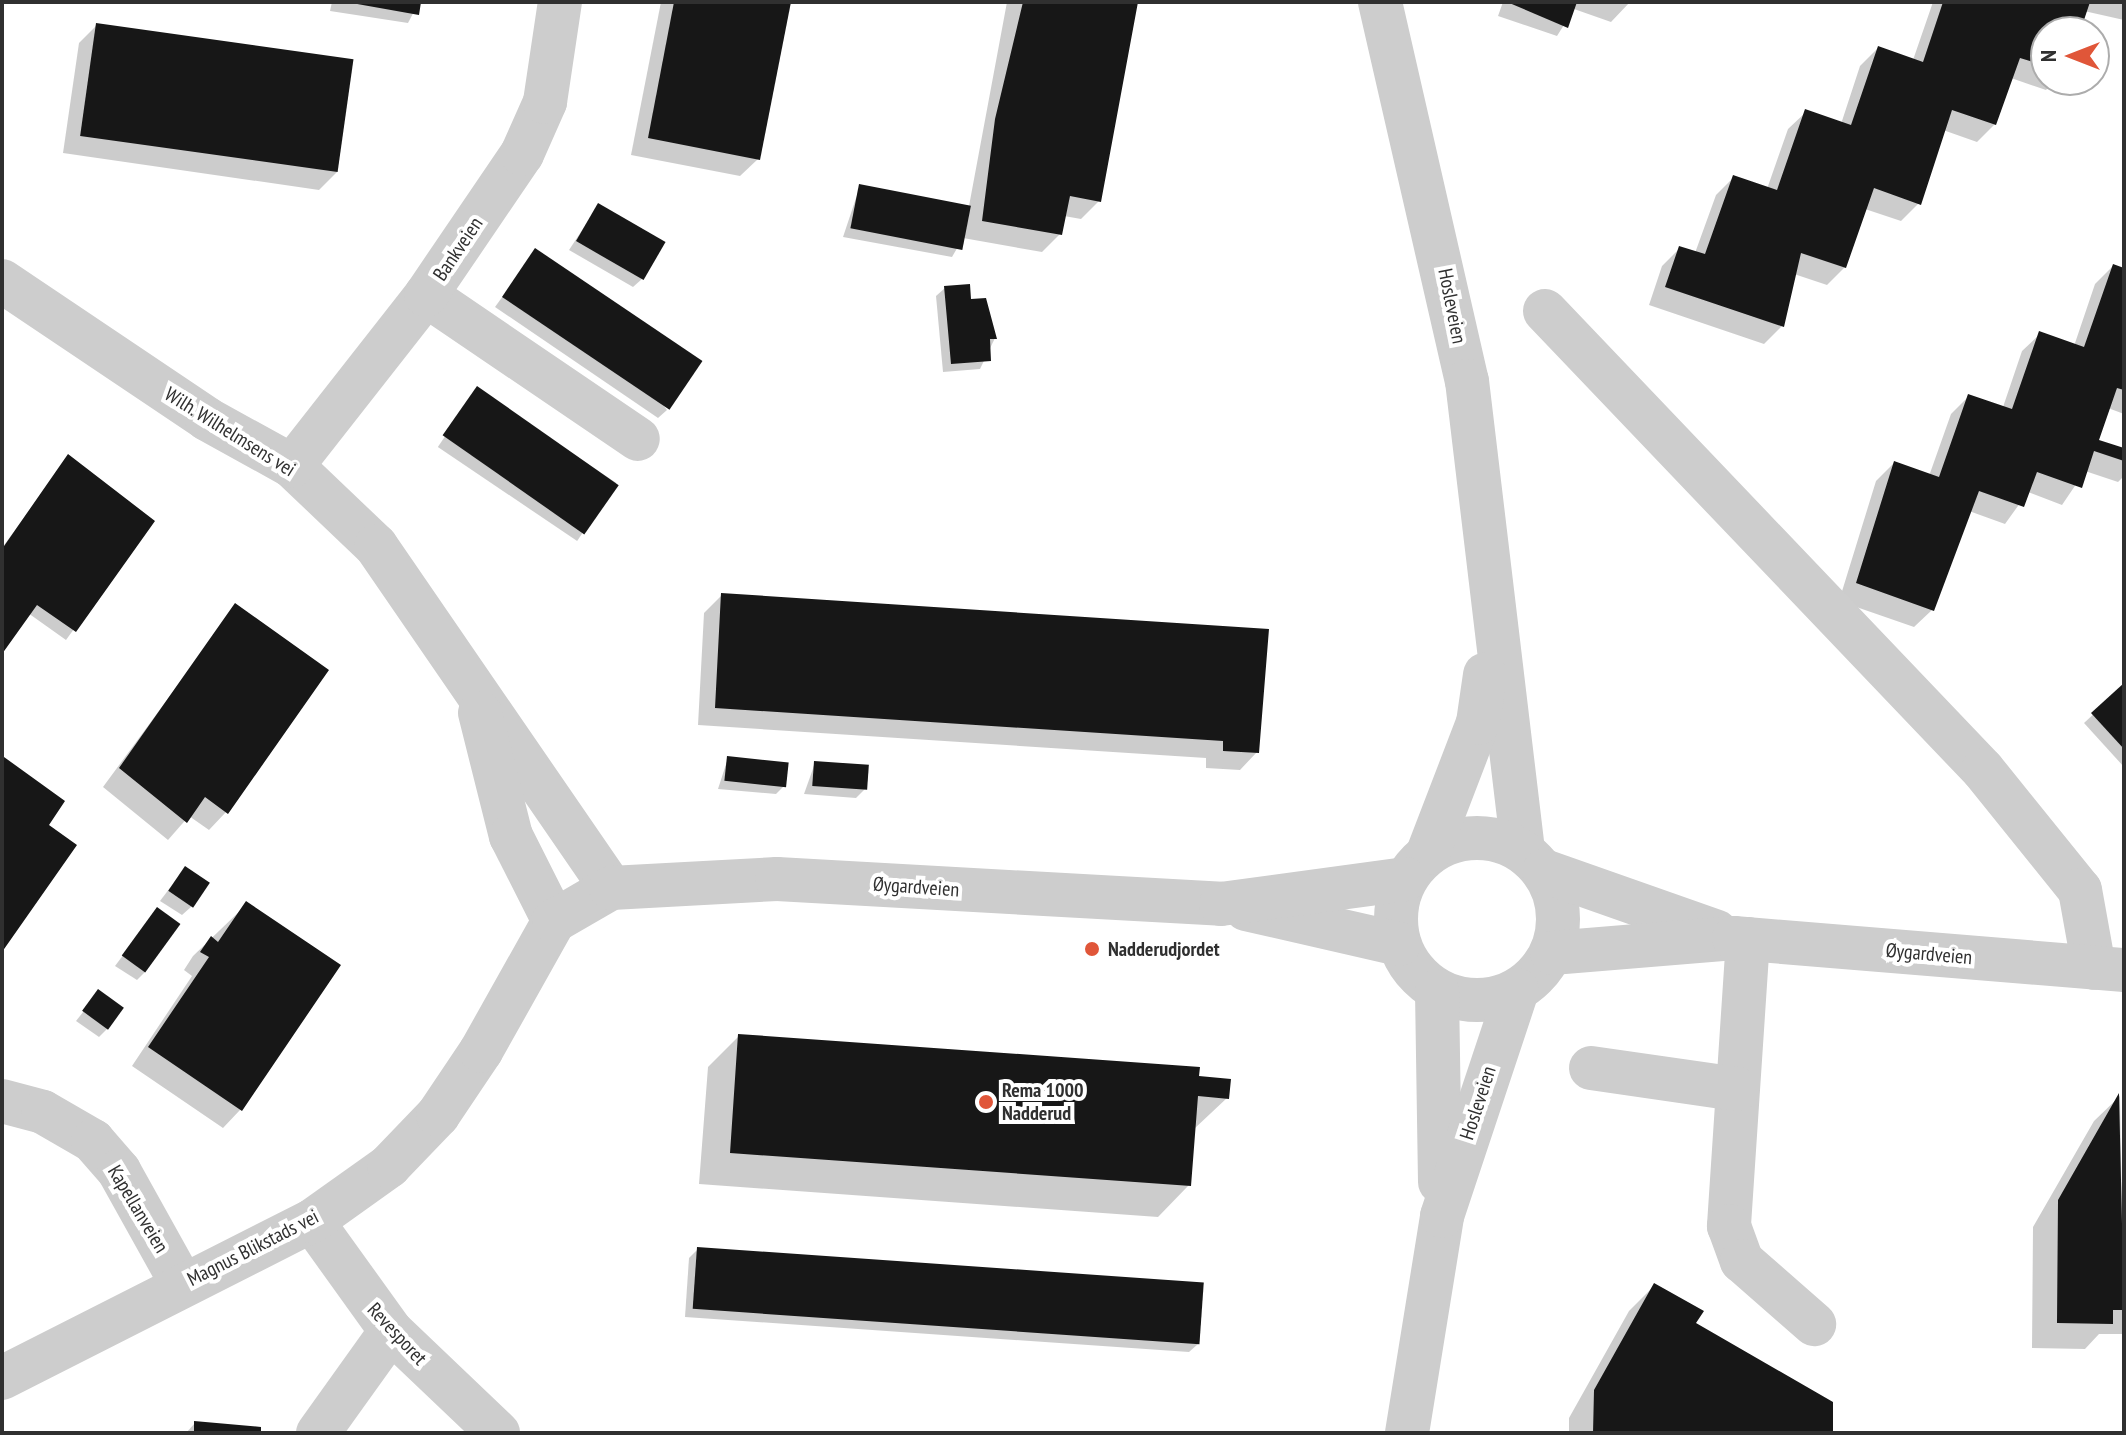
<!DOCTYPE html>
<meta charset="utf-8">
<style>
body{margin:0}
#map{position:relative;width:2126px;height:1435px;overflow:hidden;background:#fff;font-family:"PT Sans Narrow",sans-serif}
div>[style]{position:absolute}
.shadow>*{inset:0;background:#0003;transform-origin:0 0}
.building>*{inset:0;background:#171717;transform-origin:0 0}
.minor>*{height:44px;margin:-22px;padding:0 22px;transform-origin:22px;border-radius:22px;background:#cdcdcd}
.minor>.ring{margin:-22px;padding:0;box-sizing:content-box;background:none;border:44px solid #cdcdcd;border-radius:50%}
.dots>*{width:22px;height:22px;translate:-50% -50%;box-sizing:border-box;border:4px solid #fff;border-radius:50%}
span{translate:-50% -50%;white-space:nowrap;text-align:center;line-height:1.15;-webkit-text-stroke:8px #fff;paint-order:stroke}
.street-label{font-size:20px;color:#303030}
.poi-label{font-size:20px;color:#303030;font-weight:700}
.left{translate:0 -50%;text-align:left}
.frame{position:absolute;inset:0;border:4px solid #303030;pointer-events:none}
.north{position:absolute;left:2030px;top:16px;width:80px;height:80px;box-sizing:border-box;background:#fff;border:2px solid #acacac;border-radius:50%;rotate:270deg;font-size:22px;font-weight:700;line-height:32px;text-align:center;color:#303030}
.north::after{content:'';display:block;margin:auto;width:28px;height:36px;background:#e05639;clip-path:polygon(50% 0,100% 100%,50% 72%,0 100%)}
</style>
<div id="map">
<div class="shadow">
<i style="clip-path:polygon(332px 2px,419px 2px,408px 23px,330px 11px)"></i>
<i style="clip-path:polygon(661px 2px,788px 2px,758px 159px,740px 176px,631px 155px)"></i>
<i style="clip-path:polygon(1007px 2px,1136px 2px,1099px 201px,1081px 219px,1064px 216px,1060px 234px,1042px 252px,963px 238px,952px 257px,843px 237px,860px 186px,969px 206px)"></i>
<i style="clip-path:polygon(1503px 2px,1630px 2px,1611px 22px,1574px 9px,1557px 36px,1498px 16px)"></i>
<i style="clip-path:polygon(1933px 2px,2124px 2px,2124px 20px,2084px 11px,2077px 32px,2046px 32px,2046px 80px,2055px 80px,2046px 90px,2011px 78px,1995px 124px,1977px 142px,1943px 130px,1919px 203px,1901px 221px,1865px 209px,1845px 267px,1827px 285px,1794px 274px,1782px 326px,1764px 344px,1649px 305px,1662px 266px,1680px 248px,1695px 253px,1716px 195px,1734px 177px,1767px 189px,1788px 129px,1806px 112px,1841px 124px,1860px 66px,1878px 48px,1913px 60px)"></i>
<i style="clip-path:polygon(97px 25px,337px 172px,319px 190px,63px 153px,79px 43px)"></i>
<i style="clip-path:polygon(598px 206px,642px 279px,633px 287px,569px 250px)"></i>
<i style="clip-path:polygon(536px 250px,667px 410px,658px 418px,495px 307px)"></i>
<i style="clip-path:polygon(2113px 266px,2124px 270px,2124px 414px,2108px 408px,2096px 441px,2124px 450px,2124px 476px,2118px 482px,2085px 471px,2062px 505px,2028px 492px,2005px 524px,1969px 511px,1932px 610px,1914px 627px,1839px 601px,1876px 481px,1894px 463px,1929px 476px,1951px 414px,1969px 396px,2003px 407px,2022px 351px,2040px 334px,2074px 346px,2095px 284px)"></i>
<i style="clip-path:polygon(945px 288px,969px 302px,995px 338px,980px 369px,943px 372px,936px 296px)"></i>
<i style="left:477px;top:389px;width:168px;height:70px;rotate:34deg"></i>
<i style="clip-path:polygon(68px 457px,152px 521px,66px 640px,28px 613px,2px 651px,2px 548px)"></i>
<i style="clip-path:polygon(722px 595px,1267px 630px,1257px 752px,1240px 770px,1206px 768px,1206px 758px,698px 725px,704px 613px)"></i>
<i style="clip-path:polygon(236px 606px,226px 812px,209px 830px,189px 816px,168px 840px,103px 787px)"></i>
<i style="clip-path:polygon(2124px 686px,2124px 767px,2084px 723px)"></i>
<i style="clip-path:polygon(728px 758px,785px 785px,776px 794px,718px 789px)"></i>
<i style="clip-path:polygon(4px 760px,62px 801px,46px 825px,74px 845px,2px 948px)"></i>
<i style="clip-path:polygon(815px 763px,865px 789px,856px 798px,804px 794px)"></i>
<i style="clip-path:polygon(185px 868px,191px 907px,182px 915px,160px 901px)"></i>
<i style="clip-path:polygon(247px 904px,240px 1110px,223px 1128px,132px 1066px,192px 976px,184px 970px,193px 956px)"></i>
<i style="clip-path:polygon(157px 910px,145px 972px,137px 980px,115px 966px)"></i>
<i style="clip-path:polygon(99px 992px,108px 1028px,99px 1037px,76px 1021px)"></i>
<i style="clip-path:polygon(739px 1036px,1197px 1078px,1227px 1098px,1194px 1129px,1189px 1185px,1158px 1217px,699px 1184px,708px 1067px)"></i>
<i style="clip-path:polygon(2120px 1096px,2124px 1334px,2099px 1334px,2085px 1349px,2032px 1348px,2033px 1227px,2094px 1121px)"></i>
<i style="clip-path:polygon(698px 1249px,1198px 1344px,1189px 1352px,685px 1317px,689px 1258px)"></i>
<i style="clip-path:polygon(1655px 1285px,1694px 1324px,1826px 1433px,1569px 1433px,1569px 1418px,1629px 1311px)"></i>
<i style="clip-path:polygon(195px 1423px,259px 1433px,186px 1433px)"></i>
</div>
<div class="building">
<i style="clip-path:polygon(346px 2px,421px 2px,419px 15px)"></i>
<i style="clip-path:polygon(674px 2px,791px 2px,760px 160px,648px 138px)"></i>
<i style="clip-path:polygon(1023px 2px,1138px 2px,1101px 202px,1070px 196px,1062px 235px,982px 221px,995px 119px)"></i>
<i style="clip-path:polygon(1507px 2px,1577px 2px,1568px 28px)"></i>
<i style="clip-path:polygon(1943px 2px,2090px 2px,2080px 32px,2046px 32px,2046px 66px,2020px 58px,1996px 125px,1952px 110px,1921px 205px,1874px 188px,1846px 268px,1801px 253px,1784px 327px,1665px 287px,1679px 246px,1705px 254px,1733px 175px,1777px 190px,1805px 109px,1851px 125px,1878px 46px,1923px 62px)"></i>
<i style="left:96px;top:23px;width:260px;height:114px;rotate:8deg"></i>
<i style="left:859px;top:184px;width:114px;height:45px;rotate:11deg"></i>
<i style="left:598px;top:203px;width:78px;height:44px;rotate:30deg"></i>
<i style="left:535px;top:248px;width:202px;height:59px;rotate:34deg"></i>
<i style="clip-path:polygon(2113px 264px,2124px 268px,2124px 390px,2117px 388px,2099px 440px,2124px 448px,2124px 461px,2094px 451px,2082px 488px,2037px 472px,2024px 507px,1979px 491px,1934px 611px,1856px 583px,1894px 461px,1939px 477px,1968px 394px,2012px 409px,2039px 331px,2084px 347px)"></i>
<i style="clip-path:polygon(970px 284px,971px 299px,986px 298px,997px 339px,990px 339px,991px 361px,951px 364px,944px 286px)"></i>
<i style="left:477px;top:386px;width:173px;height:60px;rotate:35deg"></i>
<i style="clip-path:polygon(68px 454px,155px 521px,76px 632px,37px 605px,2px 654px,2px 549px)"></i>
<i style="clip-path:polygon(721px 593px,1269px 629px,1259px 753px,1223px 751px,1223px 741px,715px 708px)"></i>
<i style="clip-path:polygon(235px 603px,329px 670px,228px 814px,205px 797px,187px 823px,119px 768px)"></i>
<i style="clip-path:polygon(2124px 683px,2124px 749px,2091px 713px)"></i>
<i style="left:727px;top:756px;width:62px;height:25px;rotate:6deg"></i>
<i style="clip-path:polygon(4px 757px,65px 801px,49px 825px,77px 845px,2px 952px)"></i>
<i style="left:814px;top:761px;width:55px;height:25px;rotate:4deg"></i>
<i style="left:185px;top:866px;width:30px;height:30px;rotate:34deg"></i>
<i style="clip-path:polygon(246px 901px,341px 965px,242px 1111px,148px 1047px,209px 957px,200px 952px,211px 936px,218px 942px)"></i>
<i style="left:157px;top:907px;width:29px;height:60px;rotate:36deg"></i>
<i style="left:98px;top:989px;width:32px;height:27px;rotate:36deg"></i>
<i style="clip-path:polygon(738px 1034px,1200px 1067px,1199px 1076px,1231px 1079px,1229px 1099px,1198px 1096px,1191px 1186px,730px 1153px)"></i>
<i style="clip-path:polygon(2119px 1093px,2124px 1310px,2113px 1310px,2113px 1324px,2057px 1323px,2058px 1200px)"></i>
<i style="left:697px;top:1247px;width:508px;height:62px;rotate:4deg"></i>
<i style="clip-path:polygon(1654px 1283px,1704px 1311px,1696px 1323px,1833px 1402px,1833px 1433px,1593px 1433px,1594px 1390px)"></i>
<i style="clip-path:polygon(194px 1421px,261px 1427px,261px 1433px,194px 1433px)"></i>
</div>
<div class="minor">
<i style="left:1380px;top:2px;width:389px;rotate:77.1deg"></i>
<i style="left:1467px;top:381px;width:472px;rotate:83.2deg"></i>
<i style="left:2px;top:281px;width:247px;rotate:33.9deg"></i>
<i style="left:207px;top:419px;width:97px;rotate:28.9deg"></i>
<i style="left:292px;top:466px;width:116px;rotate:43.6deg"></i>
<i style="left:376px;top:546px;width:415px;rotate:55.5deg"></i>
<i style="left:426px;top:295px;width:256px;rotate:34.2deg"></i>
<i style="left:1545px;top:311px;width:634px;rotate:46.34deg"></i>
<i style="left:1983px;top:770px;width:154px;rotate:51.1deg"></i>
<i style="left:2080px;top:890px;width:79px;rotate:79.8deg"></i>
<i style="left:292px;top:466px;width:217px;rotate:-51.9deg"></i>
<i style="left:426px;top:295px;width:171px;rotate:-55.8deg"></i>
<i style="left:522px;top:154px;width:57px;rotate:-66.1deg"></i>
<i style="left:545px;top:102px;width:101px;rotate:-81.5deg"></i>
<i style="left:480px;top:713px;width:127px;rotate:75.9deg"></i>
<i style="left:511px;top:836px;width:95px;rotate:63.2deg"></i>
<i class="ring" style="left:1396px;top:838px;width:118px;height:118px"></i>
<i style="left:1428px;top:853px;width:139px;rotate:-69deg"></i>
<i style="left:1478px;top:723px;width:49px;rotate:-81.7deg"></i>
<i style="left:1544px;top:871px;width:183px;rotate:19.4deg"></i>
<i style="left:1246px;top:909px;width:157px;rotate:12.9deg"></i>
<i style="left:1748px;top:939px;width:288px;rotate:93.8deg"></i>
<i style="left:1729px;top:1226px;width:37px;rotate:70deg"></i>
<i style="left:1742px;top:1261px;width:96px;rotate:41.2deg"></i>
<i style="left:1552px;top:953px;width:183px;rotate:-4.7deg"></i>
<i style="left:1734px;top:938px;width:389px;rotate:4.7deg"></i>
<i style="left:1437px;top:991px;width:191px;rotate:89.1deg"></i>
<i style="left:1591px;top:1068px;width:148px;rotate:8.2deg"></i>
<i style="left:2px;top:1101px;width:42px;rotate:15deg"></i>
<i style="left:43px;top:1112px;width:58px;rotate:30.1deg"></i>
<i style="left:93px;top:1141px;width:40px;rotate:49deg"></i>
<i style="left:119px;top:1171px;width:129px;rotate:60.9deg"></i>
<i style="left:312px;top:1221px;width:135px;rotate:54.3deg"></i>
<i style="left:391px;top:1331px;width:148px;rotate:43.6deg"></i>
<i style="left:2px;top:1378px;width:347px;rotate:-26.9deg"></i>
<i style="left:312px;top:1221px;width:95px;rotate:-35.5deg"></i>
<i style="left:389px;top:1166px;width:71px;rotate:-46.1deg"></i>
<i style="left:438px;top:1115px;width:77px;rotate:-56.1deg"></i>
<i style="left:481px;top:1051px;width:149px;rotate:-60.7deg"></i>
<i style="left:554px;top:921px;width:66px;rotate:-30.1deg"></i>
<i style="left:611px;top:888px;width:166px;rotate:-3.1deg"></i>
<i style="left:777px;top:879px;width:445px;rotate:3.2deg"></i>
<i style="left:1221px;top:904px;width:186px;rotate:-7.7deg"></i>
<i style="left:318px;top:1433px;width:125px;rotate:-54.4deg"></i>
<i style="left:1407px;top:1433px;width:220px;rotate:-80.8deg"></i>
<i style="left:1442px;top:1216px;width:238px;rotate:-71.6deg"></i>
</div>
<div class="dots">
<i style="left:1092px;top:949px;background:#e05639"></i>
<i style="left:986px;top:1102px;background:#e05639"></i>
</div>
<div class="street-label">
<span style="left:458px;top:249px;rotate:-56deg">Bankveien</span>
<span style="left:1452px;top:306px;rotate:79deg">Hosleveien</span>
<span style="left:230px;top:432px;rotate:32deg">Wilh. Wilhelmsens vei</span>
<span style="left:916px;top:887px;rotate:4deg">Øygardveien</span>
<span style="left:1929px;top:954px;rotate:5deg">Øygardveien</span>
<span style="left:1478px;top:1103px;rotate:-72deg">Hosleveien</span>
<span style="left:138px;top:1209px;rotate:59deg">Kapellanveien</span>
<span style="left:253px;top:1248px;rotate:-27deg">Magnus Blikstads vei</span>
<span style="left:397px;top:1334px;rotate:47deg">Revesporet</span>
</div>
<div class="poi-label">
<span class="left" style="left:1108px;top:949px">Nadderudjordet</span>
<span class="left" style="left:1002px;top:1102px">Rema 1000<br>Nadderud</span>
</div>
<div class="frame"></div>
<div class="north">N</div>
</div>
